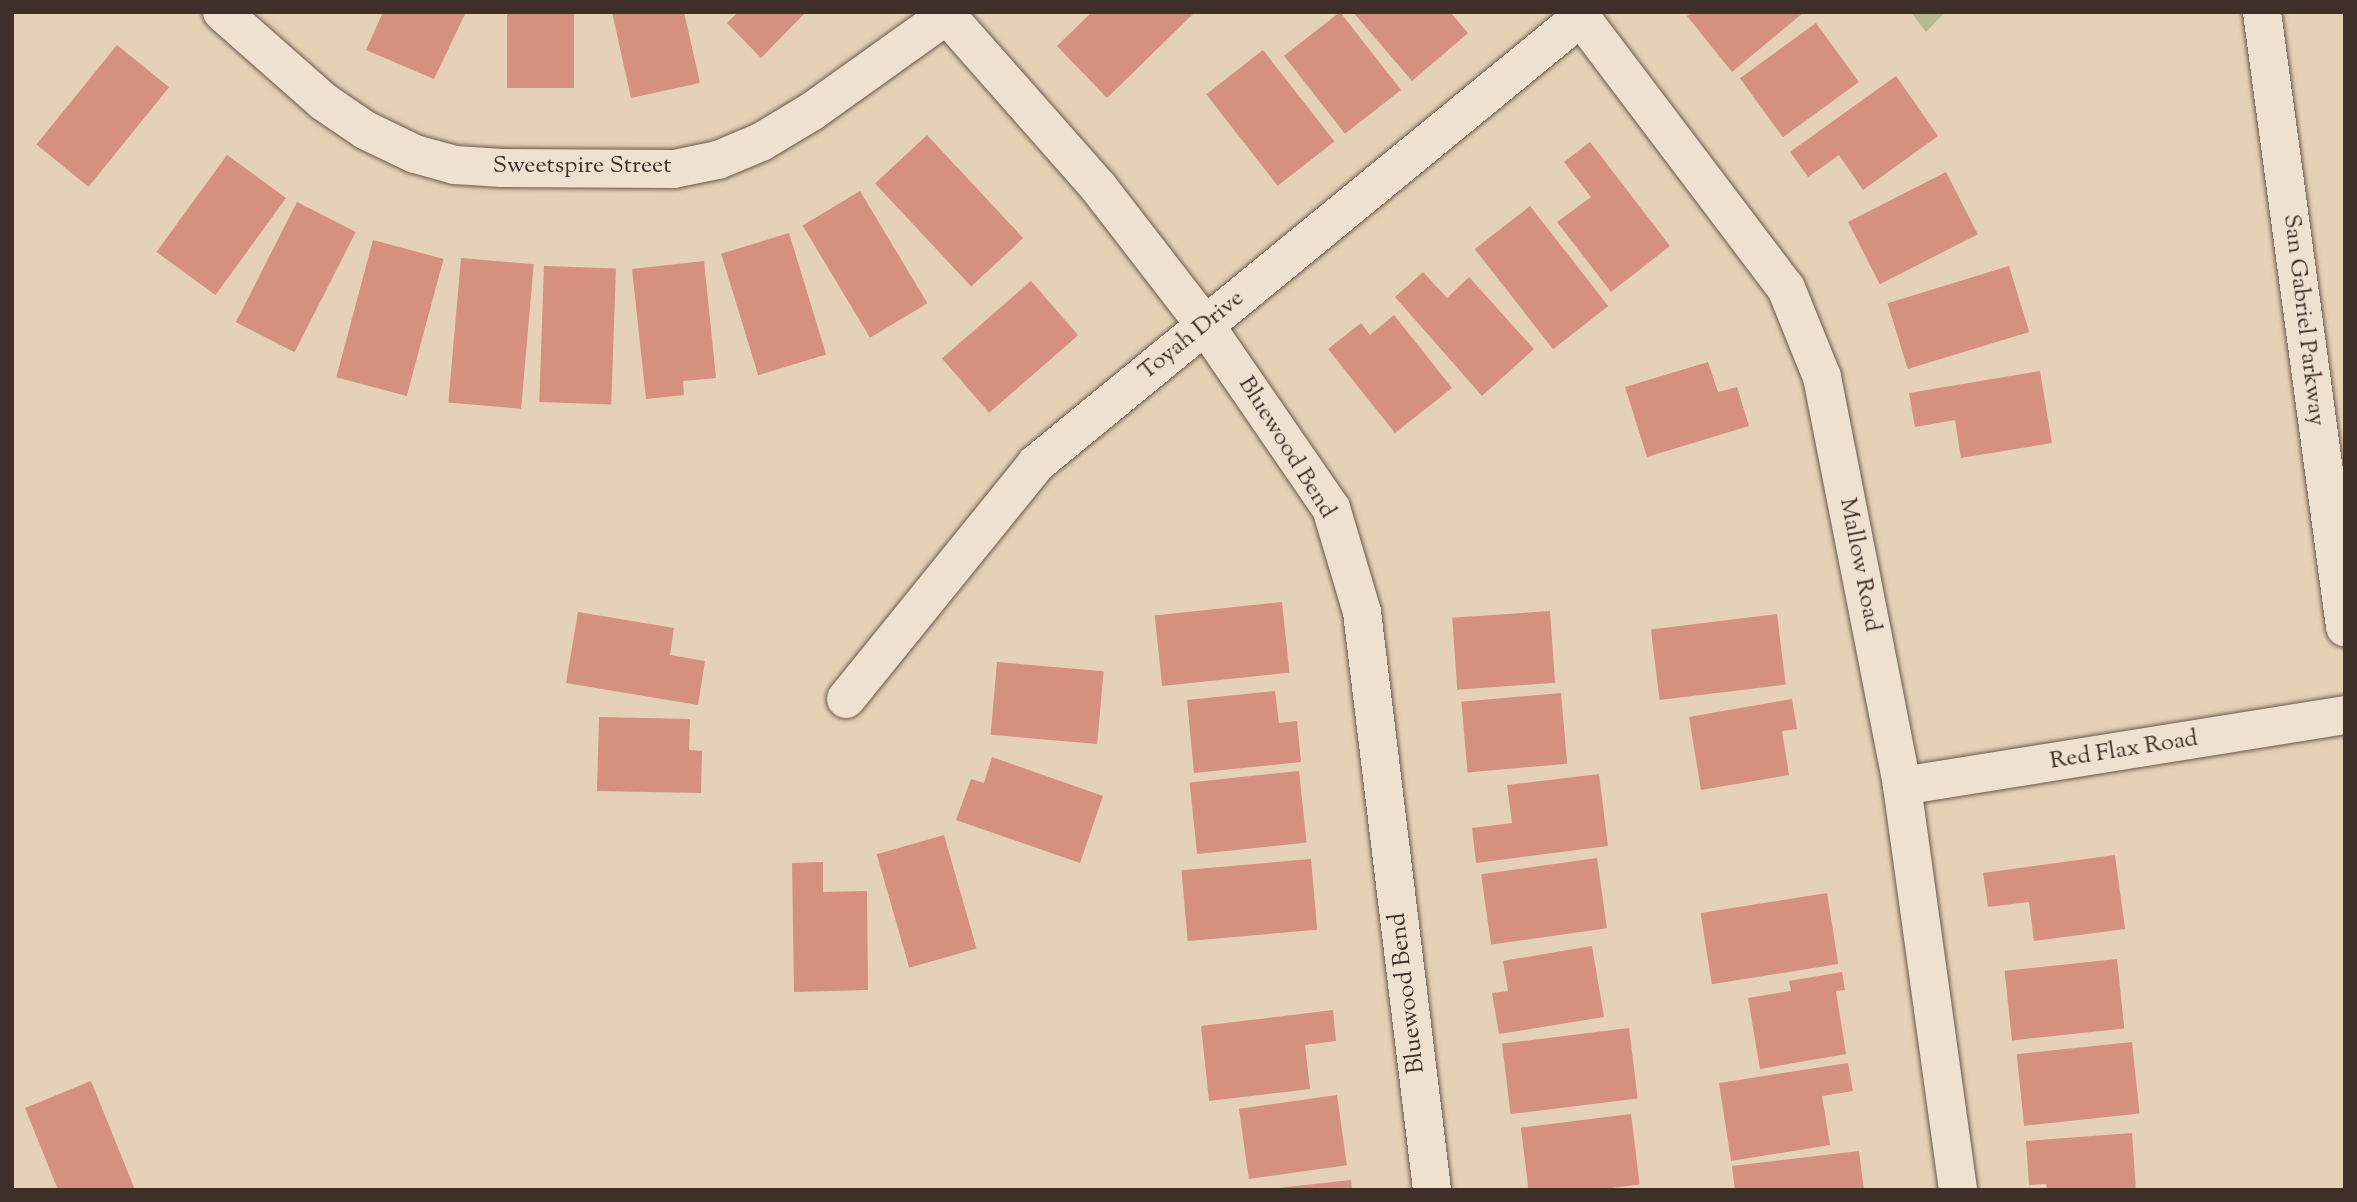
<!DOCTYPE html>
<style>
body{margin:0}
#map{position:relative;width:2357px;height:1202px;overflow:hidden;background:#e5d1b6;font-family:"Sorts Mill Goudy",serif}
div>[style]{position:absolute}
.green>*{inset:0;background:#b5bb8d}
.building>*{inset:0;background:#d5907f;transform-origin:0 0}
.roads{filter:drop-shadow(0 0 2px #68584c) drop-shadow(0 0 2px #68584c)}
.minor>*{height:38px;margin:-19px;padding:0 19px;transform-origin:19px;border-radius:19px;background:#eee1d0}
.tertiary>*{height:38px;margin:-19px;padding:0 19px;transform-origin:19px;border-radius:19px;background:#eee1d0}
span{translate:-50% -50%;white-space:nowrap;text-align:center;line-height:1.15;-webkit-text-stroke:5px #eee1d0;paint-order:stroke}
.street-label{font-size:24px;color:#3e2f29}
.frame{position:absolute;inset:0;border:14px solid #3e2f29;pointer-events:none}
</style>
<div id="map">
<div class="green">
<i style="clip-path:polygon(1911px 12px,1945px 12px,1926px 32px)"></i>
</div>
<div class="building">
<i style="clip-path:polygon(383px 12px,466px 12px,434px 79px,366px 50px)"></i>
<i style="left:507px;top:12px;width:67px;height:76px"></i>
<i style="clip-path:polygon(612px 12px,684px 12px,700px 83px,631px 98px)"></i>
<i style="clip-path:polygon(738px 12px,806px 12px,761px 58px,727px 23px)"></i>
<i style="clip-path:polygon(1092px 12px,1192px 12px,1193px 14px,1107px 98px,1057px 46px)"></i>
<i style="left:1340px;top:12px;width:99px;height:71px;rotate:52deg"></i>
<i style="clip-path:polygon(1353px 12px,1450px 12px,1468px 33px,1412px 81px)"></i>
<i style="clip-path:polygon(1692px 12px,1804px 12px,1732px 72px,1687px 16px)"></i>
<i style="left:1816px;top:23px;width:73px;height:94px;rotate:54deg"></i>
<i style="left:117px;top:45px;width:67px;height:128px;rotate:39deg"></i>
<i style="left:1263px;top:50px;width:116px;height:72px;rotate:52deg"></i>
<i style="clip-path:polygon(1896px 76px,1938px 136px,1863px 190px,1839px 155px,1808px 177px,1790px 152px)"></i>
<i style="left:927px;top:135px;width:141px;height:71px;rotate:47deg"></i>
<i style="clip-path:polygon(1590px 142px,1670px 246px,1611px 292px,1557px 222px,1591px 197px,1564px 162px)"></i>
<i style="left:227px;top:155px;width:73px;height:120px;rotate:36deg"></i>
<i style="left:1946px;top:172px;width:70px;height:110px;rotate:63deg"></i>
<i style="left:860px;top:191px;width:131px;height:67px;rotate:59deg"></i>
<i style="left:297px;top:202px;width:66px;height:135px;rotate:27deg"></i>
<i style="left:1530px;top:206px;width:127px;height:70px;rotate:52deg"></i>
<i style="left:789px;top:233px;width:127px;height:71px;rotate:73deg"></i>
<i style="left:373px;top:240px;width:73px;height:142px;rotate:15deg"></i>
<i style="left:461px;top:258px;width:73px;height:145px;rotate:5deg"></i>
<i style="clip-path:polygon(704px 261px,716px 378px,683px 381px,684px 395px,646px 399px,632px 269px)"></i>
<i style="left:544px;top:266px;width:72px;height:136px;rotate:2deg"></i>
<i style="left:2009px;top:266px;width:69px;height:127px;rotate:73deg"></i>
<i style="clip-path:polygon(1423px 272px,1447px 298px,1469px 277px,1534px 349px,1482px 396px,1395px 297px)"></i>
<i style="left:1031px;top:281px;width:72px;height:118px;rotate:49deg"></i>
<i style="clip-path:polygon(1394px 315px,1452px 388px,1395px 433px,1328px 349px,1361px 323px,1370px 335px)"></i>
<i style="clip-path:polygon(1708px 362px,1718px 392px,1737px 387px,1749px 426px,1647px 457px,1625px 387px)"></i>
<i style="clip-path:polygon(2040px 371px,2052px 443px,1961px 458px,1955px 420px,1915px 427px,1909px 393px)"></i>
<i style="left:1282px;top:602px;width:71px;height:128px;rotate:84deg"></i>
<i style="left:1550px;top:611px;width:72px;height:98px;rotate:86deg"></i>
<i style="clip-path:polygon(578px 612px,674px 628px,670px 655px,705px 661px,698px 705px,566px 683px)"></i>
<i style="left:1777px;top:614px;width:71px;height:127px;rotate:83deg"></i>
<i style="left:997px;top:662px;width:107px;height:73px;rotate:5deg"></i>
<i style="clip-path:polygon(1275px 691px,1279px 723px,1297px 721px,1301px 762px,1194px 773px,1187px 700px)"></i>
<i style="left:1561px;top:693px;width:71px;height:100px;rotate:85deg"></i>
<i style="clip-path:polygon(1792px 699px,1797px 729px,1782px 731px,1789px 775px,1701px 790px,1689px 717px)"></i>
<i style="clip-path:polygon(599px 717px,690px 719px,689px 750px,702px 751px,701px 793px,597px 791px)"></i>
<i style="clip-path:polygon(992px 757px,1103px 796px,1080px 863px,956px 820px,971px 779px,984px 783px)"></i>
<i style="left:1299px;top:771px;width:72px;height:110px;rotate:84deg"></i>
<i style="clip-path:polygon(1599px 774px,1608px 846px,1476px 863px,1472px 828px,1512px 823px,1507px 785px)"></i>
<i style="left:944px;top:835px;width:118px;height:70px;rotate:74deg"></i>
<i style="clip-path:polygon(2115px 855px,2125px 929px,2034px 941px,2029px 902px,1988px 907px,1983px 873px)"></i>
<i style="left:1597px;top:858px;width:71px;height:117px;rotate:82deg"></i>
<i style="left:1311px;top:859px;width:71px;height:130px;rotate:85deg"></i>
<i style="clip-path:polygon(823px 862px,823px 892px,867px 891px,868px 990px,794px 992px,792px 863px)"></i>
<i style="left:1827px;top:893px;width:72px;height:128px;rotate:81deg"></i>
<i style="clip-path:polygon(1592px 946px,1604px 1017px,1499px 1034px,1492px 993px,1508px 991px,1503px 961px)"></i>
<i style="left:2117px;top:959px;width:70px;height:113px;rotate:84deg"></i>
<i style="clip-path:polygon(1842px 972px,1845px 990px,1836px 991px,1846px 1054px,1760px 1069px,1748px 998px,1791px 991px,1789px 981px)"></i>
<i style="clip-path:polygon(1333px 1010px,1336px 1041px,1305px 1045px,1310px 1089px,1209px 1101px,1201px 1026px)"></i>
<i style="left:1629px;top:1028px;width:71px;height:128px;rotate:83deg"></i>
<i style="left:2132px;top:1042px;width:72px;height:116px;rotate:84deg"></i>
<i style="clip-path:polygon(1848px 1063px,1853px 1091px,1822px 1096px,1830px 1145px,1731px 1161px,1719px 1083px)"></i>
<i style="clip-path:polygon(91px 1081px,135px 1190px,58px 1190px,25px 1108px)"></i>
<i style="left:1337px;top:1095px;width:71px;height:99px;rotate:82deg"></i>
<i style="left:1631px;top:1114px;width:71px;height:111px;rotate:83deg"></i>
<i style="clip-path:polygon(2132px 1133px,2136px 1190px,2047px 1190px,2046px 1184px,2029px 1185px,2026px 1141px)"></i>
<i style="clip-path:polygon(1859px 1151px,1864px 1190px,1735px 1190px,1732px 1166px)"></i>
<i style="clip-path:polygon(1351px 1180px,1352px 1190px,1278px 1190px,1278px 1188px)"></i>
</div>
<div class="roads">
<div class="minor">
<i style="left:222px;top:12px;width:136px;rotate:41.4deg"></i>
<i style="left:324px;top:102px;width:50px;rotate:34.3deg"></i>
<i style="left:365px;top:130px;width:55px;rotate:25.6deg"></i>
<i style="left:415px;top:154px;width:41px;rotate:15.4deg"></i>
<i style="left:455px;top:165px;width:47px;rotate:3.7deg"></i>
<i style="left:502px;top:168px;width:172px;rotate:0.3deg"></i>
<i style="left:674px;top:169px;width:45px;rotate:-11.6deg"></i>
<i style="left:718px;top:160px;width:47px;rotate:-22.7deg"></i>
<i style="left:761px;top:142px;width:58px;rotate:-31deg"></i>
<i style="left:811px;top:112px;width:167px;rotate:-35.5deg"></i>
<i style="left:944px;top:12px;width:235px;rotate:48.6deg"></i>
<i style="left:1099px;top:188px;width:173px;rotate:52.3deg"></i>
<i style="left:1205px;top:325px;width:222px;rotate:55.5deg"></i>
<i style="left:1331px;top:508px;width:109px;rotate:73.4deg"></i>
<i style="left:1362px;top:612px;width:582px;rotate:83.09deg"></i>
<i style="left:1577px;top:12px;width:346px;rotate:52.9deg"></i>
<i style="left:1786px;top:288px;width:96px;rotate:68deg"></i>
<i style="left:1822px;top:377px;width:417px;rotate:78.9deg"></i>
<i style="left:1902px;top:786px;width:408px;rotate:82.1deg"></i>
<i style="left:846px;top:699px;width:302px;rotate:-51deg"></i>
<i style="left:1036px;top:464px;width:705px;rotate:-39.36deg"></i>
<i style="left:1902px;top:786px;width:449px;rotate:-9.1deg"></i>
</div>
<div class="tertiary">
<i style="left:2262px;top:12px;width:621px;rotate:82.31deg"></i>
</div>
</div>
<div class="street-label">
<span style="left:582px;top:167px">Sweetspire Street</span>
<span style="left:2303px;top:320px;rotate:83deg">San Gabriel Parkway</span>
<span style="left:1192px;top:336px;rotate:-39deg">Toyah Drive</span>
<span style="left:1286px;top:448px;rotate:58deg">Bluewood Bend</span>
<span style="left:1859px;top:565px;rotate:79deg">Mallow Road</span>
<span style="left:2124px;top:751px;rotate:-9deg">Red Flax Road</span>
<span style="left:1408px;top:993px;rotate:-97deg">Bluewood Bend</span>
</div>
<div class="frame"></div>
</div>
